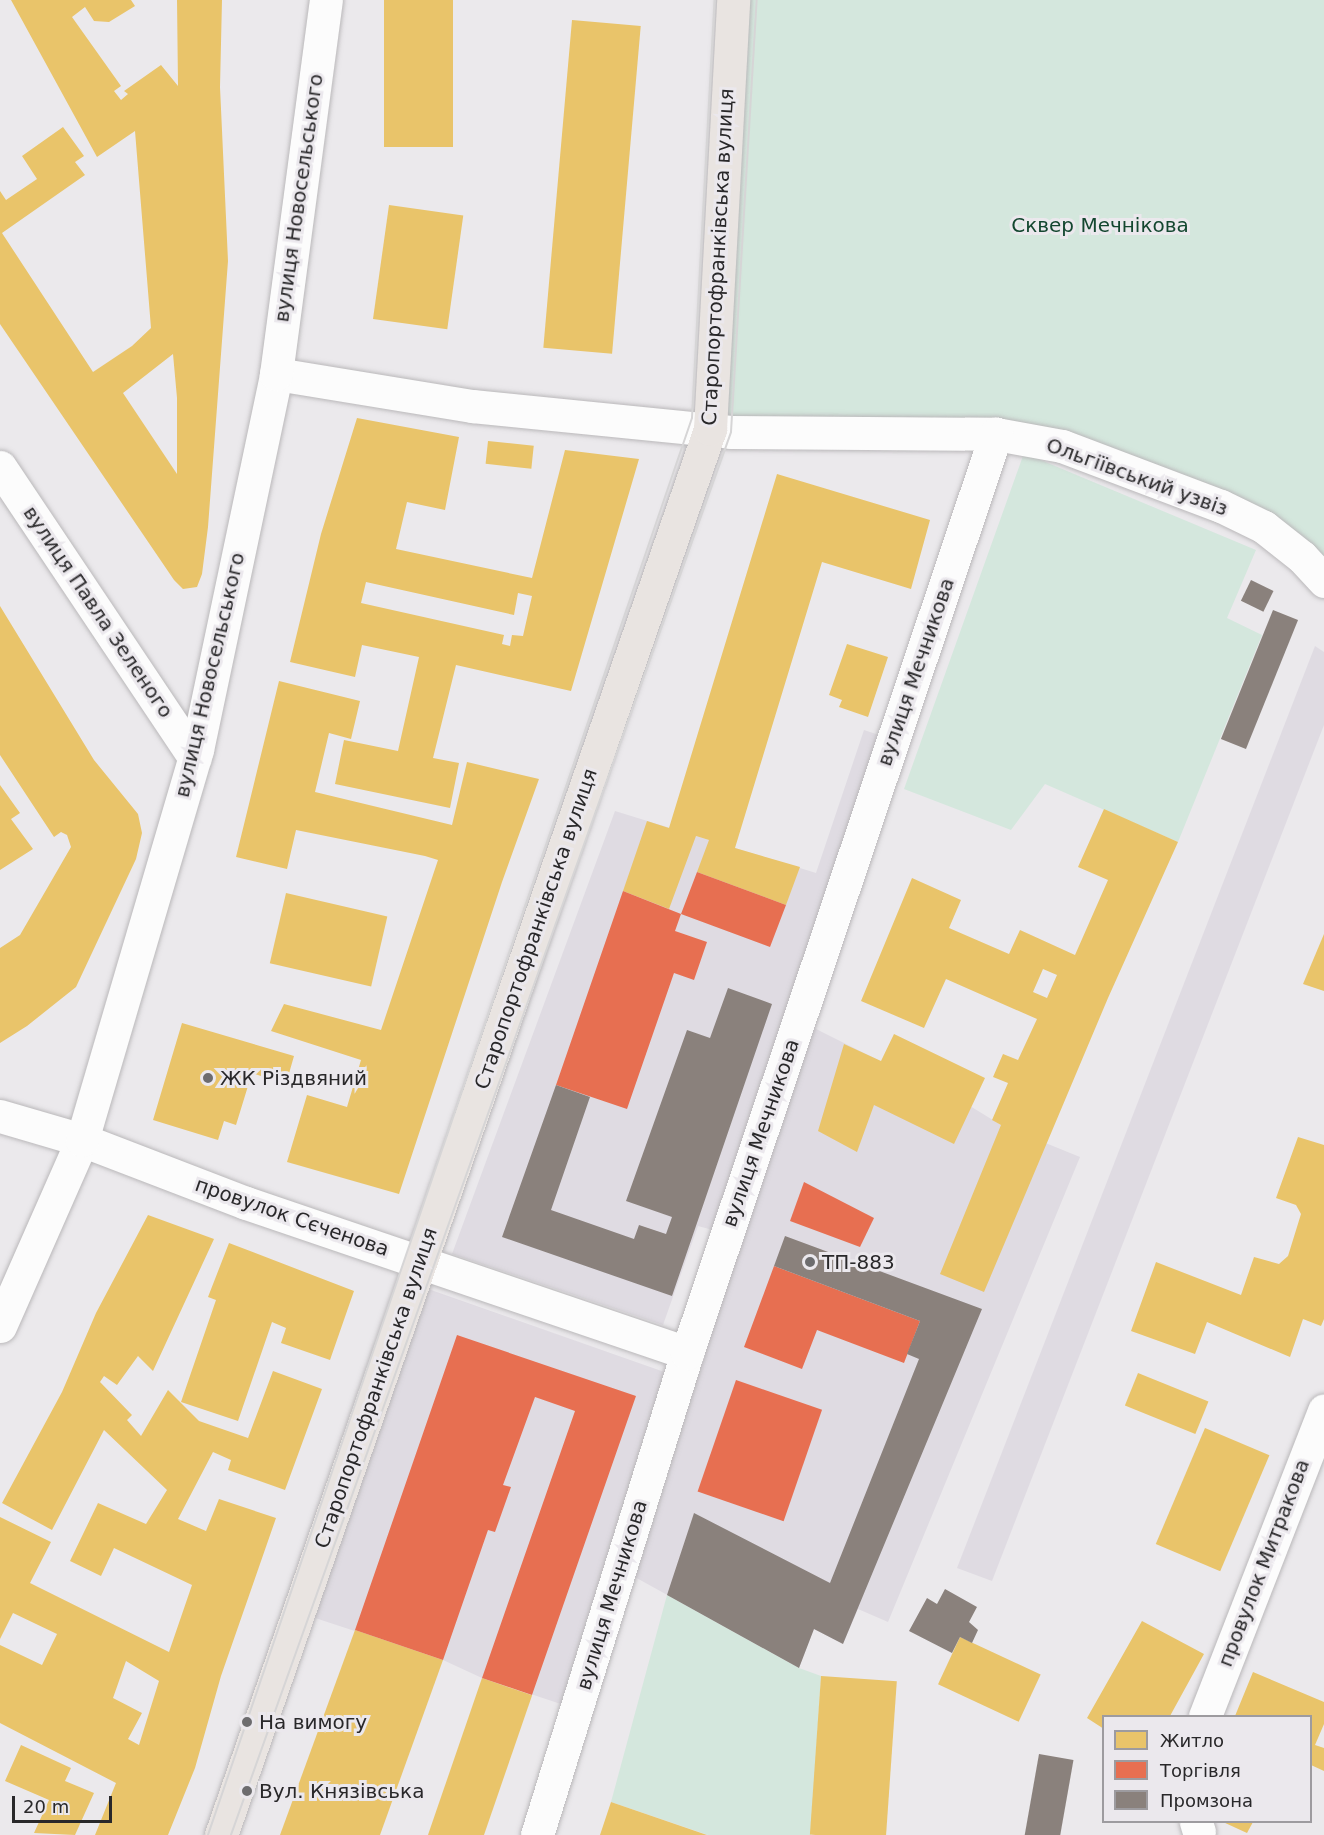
<!DOCTYPE html>
<meta charset="utf-8">
<style>
body{margin:0}
#map{position:relative;width:1324px;height:1835px;overflow:hidden;background:#ebe9ec;font-family:"DejaVu Sans",sans-serif}
div>[style]{position:absolute}
.built>*{inset:0;background:#dfdbe2}
.green>*{inset:0;background:#d4e7dd}
.homes>*{inset:0;background:#e9c46a;transform-origin:0 0}
.shops>*{inset:0;background:#e76f51;transform-origin:0 0}
.industry>*{inset:0;background:#8a817c;transform-origin:0 0}
.roads{filter:drop-shadow(0 0 2px #bab8ba) drop-shadow(0 0 2px #bab8ba)}
.minor>*{height:33px;margin:-16.5px;padding:0 16.5px;transform-origin:16.5px;border-radius:16.5px;background:#fcfcfc}
.major>*{height:33px;margin:-16.5px;padding:0 16.5px;transform-origin:16.5px;border-radius:16.5px;background:#e9e4e1}
.tram>*{height:1.5px;margin:-0.75px;padding:0 0.75px;transform-origin:0.75px;border-radius:0.75px;background:#d6d5d6}
.dots>*{width:16px;height:16px;translate:-50% -50%;box-sizing:border-box;border:3px solid #ebe8ed;border-radius:50%}
span{translate:-50% -50%;white-space:nowrap;text-align:center;line-height:1.15;-webkit-text-stroke:6px #ebe8ed;paint-order:stroke}
.street-label{font-size:20px;color:#29282a}
.park-label{font-size:20px;color:#144730}
.poi-label{font-size:20px;color:#29282a}
.left{translate:0 -50%;text-align:left}
.legend{position:absolute;left:1102px;top:1715px;width:210px;height:108px;box-sizing:border-box;background:#ebe8ed;border:2px solid #9d9b9f;margin:0;padding:8px 10px;list-style:none;font-size:18px;color:#29282a}
.legend li{display:flex;align-items:center;gap:12px;height:30px}
.legend b{width:30px;border:2px solid #9d9b9f}
.scale{position:absolute;left:12px;top:1796px;width:100px;height:27px;box-sizing:border-box;border:3px solid #29282a;border-top:0;padding-left:8px;font-size:18px;line-height:21px;white-space:nowrap;color:#29282a;-webkit-text-stroke:4px #ebe8ed;paint-order:stroke}
</style>
<div id="map">
<div class="built">
<i style="clip-path:polygon(1315px 646px,1324px 652px,1324px 725px,992px 1581px,957px 1568px)"></i>
<i style="clip-path:polygon(864px 730px,882px 736px,716px 1231px,698px 1226px,663px 1325px,452px 1254px,615px 811px,816px 873px)"></i>
<i style="clip-path:polygon(804px 1023px,970px 1106px,1001px 1125px,1080px 1157px,888px 1622px,858px 1609px,843px 1644px,814px 1629px,799px 1668px,633px 1576px)"></i>
<i style="clip-path:polygon(414px 1284px,673px 1375px,570px 1707px,482px 1678px,443px 1660px,303px 1614px)"></i>
</div>
<div class="green">
<i style="clip-path:polygon(733px 0,1324px 0,1324px 581px,1302px 557px,1062px 446px,710px 429px)"></i>
<i style="clip-path:polygon(1024px 453px,1256px 550px,1227px 618px,1262px 635px,1178px 842px,1045px 784px,1011px 830px,904px 789px)"></i>
<i style="clip-path:polygon(667px 1595px,799px 1668px,821px 1676px,811px 1835px,708px 1835px,611px 1802px)"></i>
</div>
<div class="homes">
<i style="clip-path:polygon(evenodd,11px 0,131px 0,135px 6px,109px 22px,94px 21px,85px 7px,72px 17px,121px 86px,114px 91px,121px 100px,128px 94px,124px 91px,161px 65px,178px 86px,177px 0,222px 0,220px 87px,228px 261px,208px 527px,202px 574px,197px 587px,183px 589px,174px 580px,0 324px,0 191px,6px 200px,37px 179px,22px 156px,63px 127px,84px 156px,75px 162px,85px 175px,2px 233px,93px 372px,132px 346px,151px 328px,135px 131px,97px 157px,11px 0,173px 354px,177px 398px,177px 474px,123px 393px,173px 354px)"></i>
<i style="left:384px;top:0;width:69px;height:147px"></i>
<i style="left:572px;top:20px;width:69px;height:329px;rotate:5deg"></i>
<i style="left:389px;top:205px;width:75px;height:115px;rotate:8deg"></i>
<i style="clip-path:polygon(evenodd,357px 418px,459px 437px,445px 510px,407px 502px,396px 549px,532px 578px,565px 450px,639px 459px,571px 691px,456px 665px,433px 758px,459px 763px,450px 808px,335px 784px,344px 740px,398px 751px,419px 657px,362px 645px,355px 677px,290px 662px,321px 534px,357px 418px,366px 582px,514px 615px,518px 593px,532px 596px,523px 636px,512px 635px,510px 646px,502px 644px,504px 635px,361px 603px,366px 582px)"></i>
<i style="left:488px;top:441px;width:46px;height:23px;rotate:6deg"></i>
<i style="clip-path:polygon(777px 474px,930px 520px,911px 589px,822px 562px,735px 848px,800px 867px,786px 905px,697px 872px,709px 840px,696px 836px,669px 909px,623px 891px,647px 821px,669px 828px)"></i>
<i style="clip-path:polygon(0 606px,94px 760px,138px 814px,142px 833px,136px 859px,76px 987px,27px 1026px,0 1043px,0 948px,20px 935px,71px 847px,67px 835px,61px 832px,54px 837px,0 755px)"></i>
<i style="clip-path:polygon(847px 644px,888px 657px,868px 717px,839px 707px,842px 700px,829px 695px)"></i>
<i style="clip-path:polygon(279px 681px,360px 701px,351px 739px,329px 733px,315px 792px,452px 825px,467px 762px,539px 779px,502px 882px,399px 1194px,287px 1162px,307px 1095px,347px 1107px,361px 1060px,271px 1031px,284px 1004px,381px 1030px,438px 860px,425px 856px,296px 830px,287px 869px,236px 857px)"></i>
<i style="clip-path:polygon(0 785px,20px 813px,11px 819px,33px 849px,0 870px)"></i>
<i style="clip-path:polygon(evenodd,1104px 809px,1178px 842px,1108px 998px,984px 1292px,940px 1274px,1001px 1125px,992px 1120px,1008px 1083px,993px 1077px,1003px 1054px,1018px 1060px,1037px 1019px,946px 979px,924px 1028px,861px 1001px,912px 878px,961px 900px,949px 928px,1009px 954px,1020px 930px,1075px 955px,1108px 880px,1078px 867px,1104px 809px,1043px 969px,1057px 975px,1047px 998px,1033px 992px,1043px 969px)"></i>
<i style="left:286px;top:893px;width:104px;height:72px;rotate:13deg"></i>
<i style="clip-path:polygon(1324px 934px,1324px 991px,1303px 984px)"></i>
<i style="clip-path:polygon(182px 1023px,294px 1056px,286px 1084px,252px 1073px,236px 1125px,224px 1121px,218px 1140px,153px 1120px)"></i>
<i style="clip-path:polygon(894px 1034px,985px 1078px,954px 1144px,874px 1105px,857px 1152px,818px 1131px,844px 1044px,881px 1061px)"></i>
<i style="clip-path:polygon(1298px 1137px,1324px 1145px,1324px 1319px,1321px 1326px,1303px 1319px,1290px 1357px,1207px 1322px,1195px 1354px,1131px 1331px,1156px 1262px,1241px 1295px,1254px 1257px,1279px 1264px,1288px 1256px,1301px 1214px,1296px 1205px,1276px 1198px)"></i>
<i style="clip-path:polygon(evenodd,148px 1215px,214px 1239px,153px 1371px,138px 1356px,117px 1385px,104px 1376px,100px 1382px,132px 1415px,127px 1420px,141px 1436px,168px 1390px,199px 1421px,248px 1438px,273px 1371px,322px 1389px,285px 1490px,228px 1470px,231px 1460px,213px 1452px,178px 1519px,206px 1531px,219px 1499px,276px 1518px,221px 1676px,195px 1768px,168px 1835px,95px 1835px,116px 1783px,0 1723px,0 1645px,42px 1665px,57px 1634px,13px 1613px,0 1639px,0 1517px,51px 1542px,30px 1583px,169px 1652px,192px 1585px,114px 1548px,101px 1576px,70px 1561px,98px 1503px,146px 1524px,167px 1490px,104px 1430px,52px 1530px,2px 1503px,62px 1392px,96px 1313px,148px 1215px,126px 1661px,159px 1681px,139px 1745px,128px 1739px,142px 1713px,113px 1698px,126px 1661px)"></i>
<i style="clip-path:polygon(229px 1243px,354px 1291px,330px 1360px,281px 1343px,286px 1328px,272px 1322px,238px 1421px,181px 1402px,216px 1300px,208px 1297px)"></i>
<i style="left:1138px;top:1373px;width:76px;height:35px;rotate:22deg"></i>
<i style="left:1205px;top:1428px;width:70px;height:126px;rotate:23deg"></i>
<i style="clip-path:polygon(1142px 1621px,1204px 1654px,1170px 1716px,1104px 1716px,1104px 1729px,1087px 1718px)"></i>
<i style="clip-path:polygon(355px 1630px,443px 1660px,380px 1835px,280px 1835px)"></i>
<i style="left:960px;top:1637px;width:89px;height:52px;rotate:25deg"></i>
<i style="clip-path:polygon(1253px 1672px,1324px 1702px,1324px 1724px,1315px 1745px,1324px 1748px,1324px 1771px,1311px 1765px,1311px 1716px,1235px 1716px)"></i>
<i style="left:821px;top:1676px;width:76px;height:159px;rotate:4deg"></i>
<i style="left:482px;top:1678px;width:53px;height:166px;rotate:19deg"></i>
<i style="clip-path:polygon(21px 1745px,71px 1768px,65px 1781px,94px 1793px,75px 1835px,34px 1833px,49px 1800px,5px 1781px)"></i>
<i style="clip-path:polygon(611px 1802px,707px 1835px,600px 1835px)"></i>
<i style="clip-path:polygon(1223px 1822px,1253px 1822px,1247px 1833px)"></i>
</div>
<div class="shops">
<i style="clip-path:polygon(697px 872px,786px 905px,770px 947px,681px 914px,675px 931px,707px 942px,694px 980px,674px 973px,627px 1109px,556px 1085px,623px 891px,681px 914px)"></i>
<i style="clip-path:polygon(804px 1182px,874px 1218px,860px 1247px,790px 1221px)"></i>
<i style="clip-path:polygon(774px 1266px,920px 1321px,904px 1363px,817px 1330px,802px 1369px,744px 1347px)"></i>
<i style="clip-path:polygon(457px 1335px,636px 1396px,532px 1695px,482px 1678px,575px 1411px,535px 1397px,503px 1485px,511px 1487px,495px 1532px,488px 1530px,443px 1660px,355px 1630px)"></i>
<i style="left:736px;top:1380px;width:91px;height:118px;rotate:19deg"></i>
</div>
<div class="industry">
<i style="left:1251px;top:580px;width:25px;height:23px;rotate:26deg"></i>
<i style="left:1273px;top:610px;width:27px;height:139px;rotate:22deg"></i>
<i style="clip-path:polygon(728px 988px,772px 1004px,672px 1296px,502px 1237px,556px 1085px,590px 1097px,551px 1210px,634px 1239px,639px 1225px,666px 1234px,672px 1217px,626px 1201px,687px 1030px,710px 1038px)"></i>
<i style="clip-path:polygon(785px 1236px,982px 1309px,843px 1644px,814px 1629px,799px 1668px,667px 1595px,694px 1513px,830px 1583px,919px 1359px,907px 1354px,920px 1321px,774px 1266px)"></i>
<i style="clip-path:polygon(945px 1589px,977px 1607px,969px 1622px,978px 1630px,972px 1643px,960px 1637px,952px 1653px,909px 1631px,927px 1598px,937px 1604px)"></i>
<i style="left:1039px;top:1754px;width:35px;height:83px;rotate:10deg"></i>
</div>
<div class="roads">
<div class="minor">
<i style="left:276px;top:374px;width:199px;rotate:9.3deg"></i>
<i style="left:472px;top:406px;width:260px;rotate:5.7deg"></i>
<i style="left:731px;top:432px;width:265px;rotate:0.4deg"></i>
<i style="left:996px;top:434px;width:67px;rotate:10.3deg"></i>
<i style="left:1062px;top:446px;width:170px;rotate:20.7deg"></i>
<i style="left:1221px;top:506px;width:48px;rotate:26deg"></i>
<i style="left:1264px;top:527px;width:48px;rotate:38.3deg"></i>
<i style="left:1302px;top:557px;width:33px;rotate:47deg"></i>
<i style="left:0;top:467px;width:350px;rotate:56.2deg"></i>
<i style="left:0;top:1116px;width:85px;rotate:16.3deg"></i>
<i style="left:82px;top:1140px;width:176px;rotate:21deg"></i>
<i style="left:246px;top:1203px;width:466px;rotate:18.8deg"></i>
<i style="left:0;top:1326px;width:203px;rotate:-66.2deg"></i>
<i style="left:82px;top:1140px;width:407px;rotate:-73.6deg"></i>
<i style="left:197px;top:750px;width:384px;rotate:-78.1deg"></i>
<i style="left:276px;top:374px;width:377px;rotate:-82.4deg"></i>
<i style="left:1205px;top:1716px;width:328px;rotate:-68.7deg"></i>
<i style="left:1196px;top:1822px;width:10px;rotate:73deg"></i>
<i style="left:537px;top:1835px;width:505px;rotate:-72.71deg"></i>
<i style="left:687px;top:1353px;width:970px;rotate:-71.42deg"></i>
</div>
<div class="major">
<i style="left:221px;top:1835px;width:1489px;rotate:-70.82deg"></i>
<i style="left:710px;top:429px;width:430px;rotate:-86.9deg"></i>
</div>
</div>
<div class="tram">
<i style="left:208px;top:1835px;width:1497px;rotate:-71.14deg"></i>
<i style="left:692px;top:418px;width:419px;rotate:-86.9deg"></i>
<i style="left:231px;top:1835px;width:1489px;rotate:-70.38deg"></i>
<i style="left:731px;top:432px;width:433px;rotate:-86.6deg"></i>
</div>
<div class="dots">
<i style="left:208px;top:1078px;background:#6d6c6e"></i>
<i style="left:810px;top:1262px;background:#6d6c6e"></i>
<i style="left:247px;top:1722px;background:#6d6c6e"></i>
<i style="left:247px;top:1791px;background:#6d6c6e"></i>
</div>
<div class="street-label">
<span style="left:299px;top:198px;rotate:-82deg">вулиця Новосельського</span>
<span style="left:718px;top:257px;rotate:-87deg">Старопортофранківська вулиця</span>
<span style="left:1137px;top:477px;rotate:20deg">Ольгіївський узвіз</span>
<span style="left:98px;top:612px;rotate:56deg">вулиця Павла Зеленого</span>
<span style="left:916px;top:672px;rotate:-71deg">вулиця Мечникова</span>
<span style="left:210px;top:675px;rotate:-77deg">вулиця Новосельського</span>
<span style="left:536px;top:929px;rotate:-71deg">Старопортофранківська вулиця</span>
<span style="left:761px;top:1133px;rotate:-71deg">вулиця Мечникова</span>
<span style="left:292px;top:1217px;rotate:19deg">провулок Сєченова</span>
<span style="left:376px;top:1388px;rotate:-71deg">Старопортофранківська вулиця</span>
<span style="left:1264px;top:1563px;rotate:-69deg">провулок Митракова</span>
<span style="left:612px;top:1595px;rotate:-73deg">вулиця Мечникова</span>
</div>
<div class="park-label">
<span style="left:1100px;top:225px">Сквер Мечнікова</span>
</div>
<div class="poi-label">
<span class="left" style="left:220px;top:1078px">ЖК Різдвяний</span>
<span class="left" style="left:822px;top:1262px">ТП-883</span>
<span class="left" style="left:259px;top:1722px">На вимогу</span>
<span class="left" style="left:259px;top:1791px">Вул. Князівська</span>
</div>
<ul class="legend">
<li><b style="height:16px;background:#e9c46a"></b>Житло</li>
<li><b style="height:16px;background:#e76f51"></b>Торгівля</li>
<li><b style="height:16px;background:#8a817c"></b>Промзона</li>
</ul>
<div class="scale">20 m</div>
</div>
